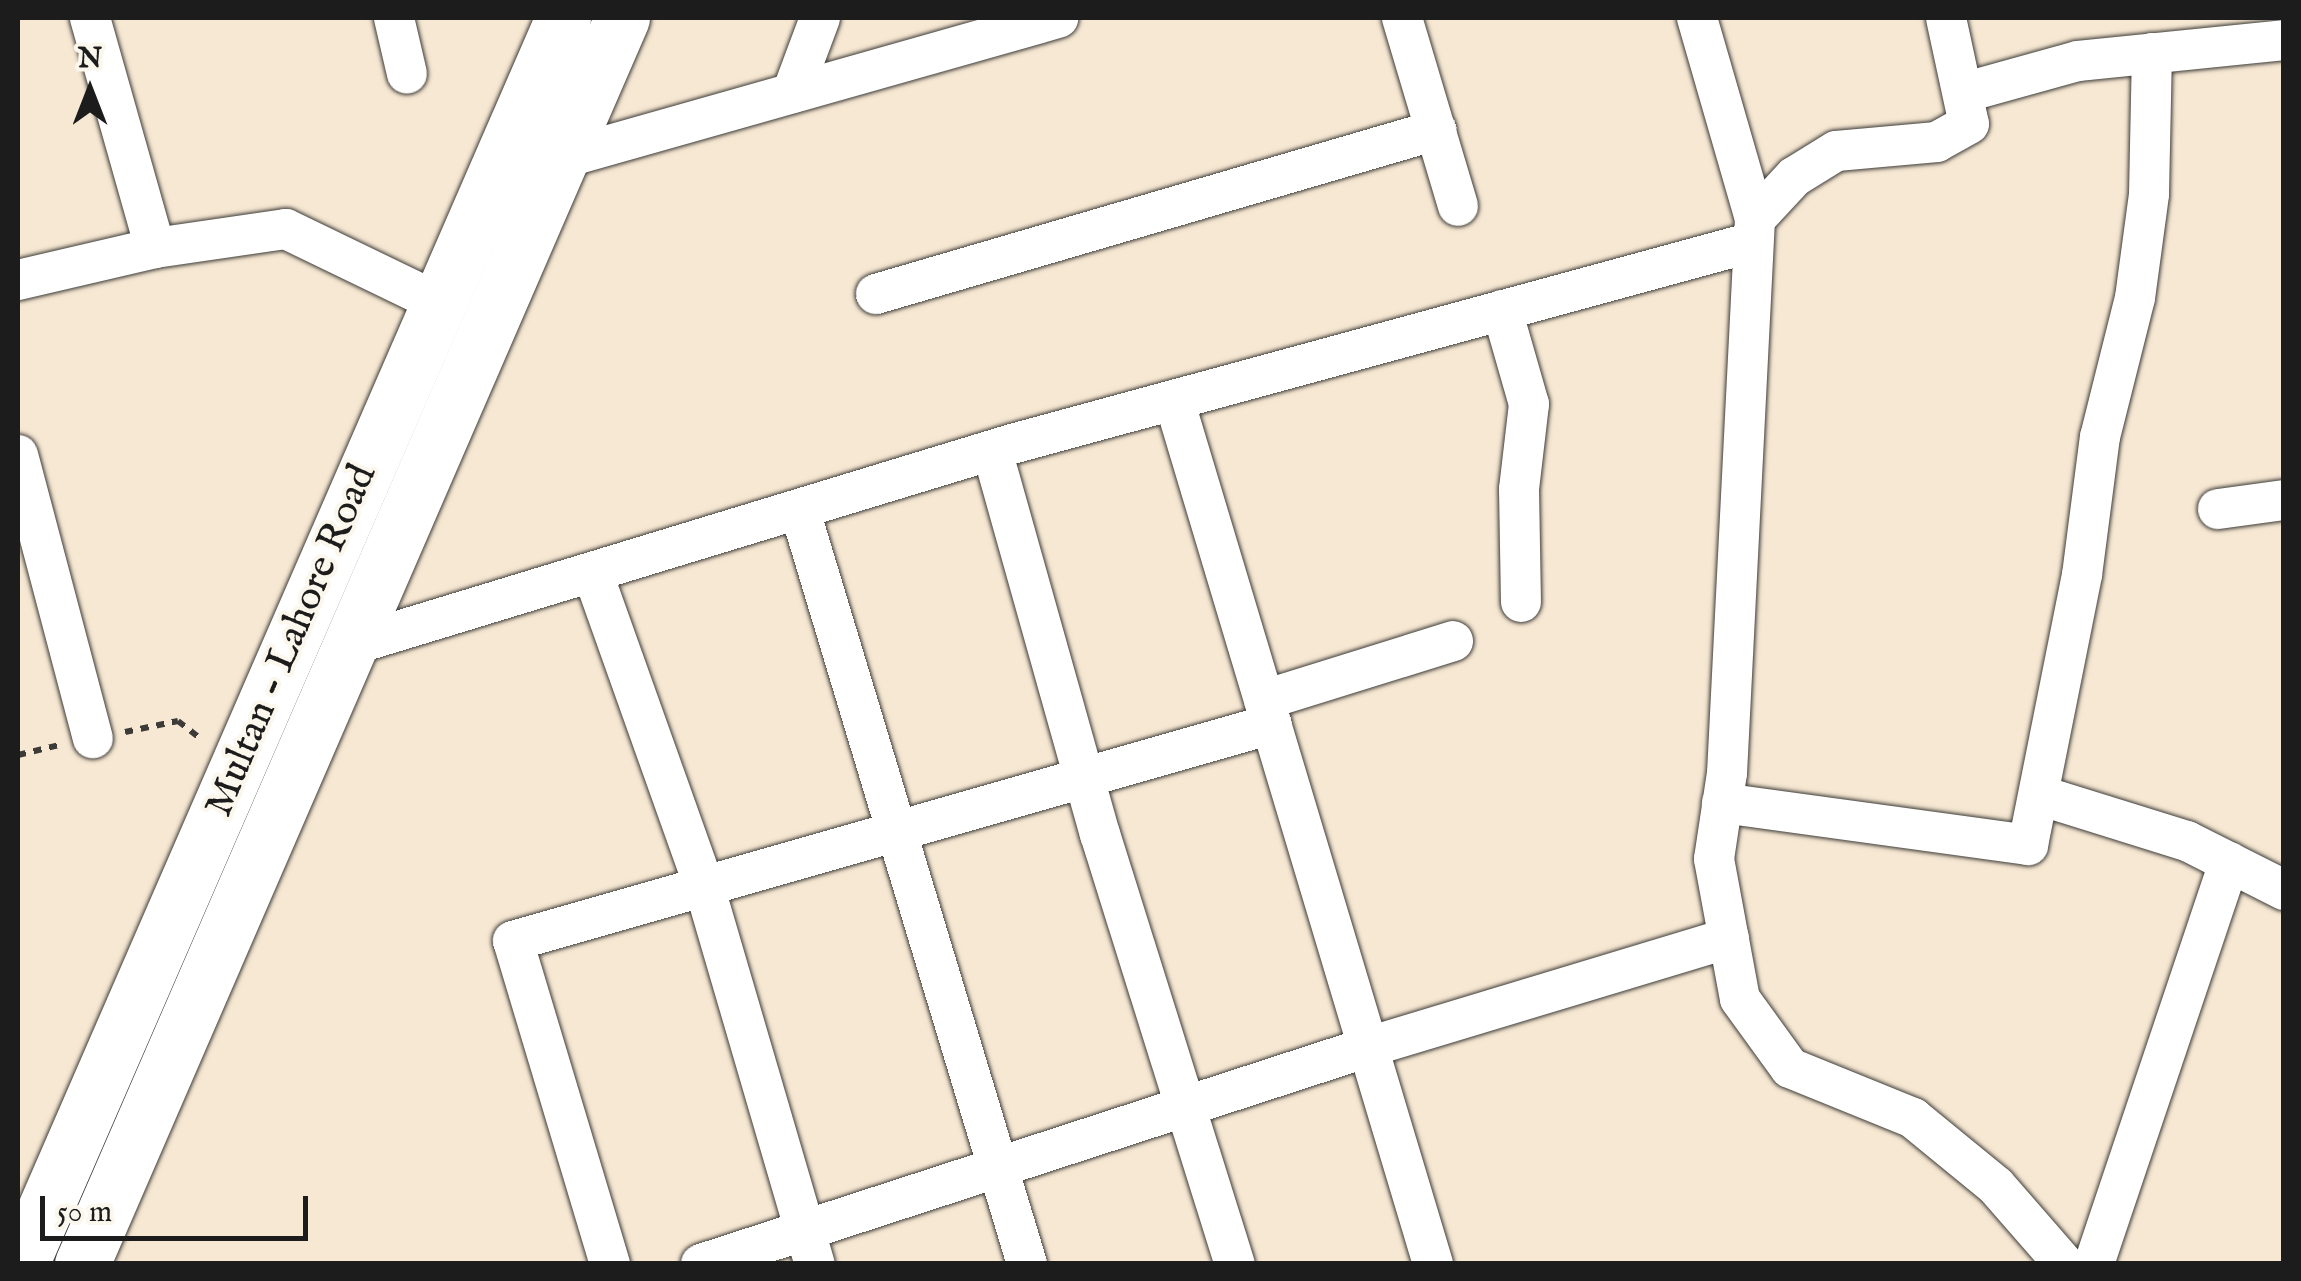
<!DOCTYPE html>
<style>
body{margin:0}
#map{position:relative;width:2301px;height:1281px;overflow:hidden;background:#f7e8d3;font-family:"IM FELL English",serif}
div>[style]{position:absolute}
.path>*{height:6px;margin-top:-3px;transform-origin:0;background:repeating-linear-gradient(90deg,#3d3b37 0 8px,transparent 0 16px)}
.roads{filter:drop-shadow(0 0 2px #3d3b37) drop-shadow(0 0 2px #3d3b37)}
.street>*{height:40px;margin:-20px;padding:0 20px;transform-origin:20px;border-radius:20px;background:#fff}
.primary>*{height:55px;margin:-27.5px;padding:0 27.5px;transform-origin:27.5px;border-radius:27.5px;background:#fff}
span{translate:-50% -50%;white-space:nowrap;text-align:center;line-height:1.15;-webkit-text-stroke:8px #fbf7ec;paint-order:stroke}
.street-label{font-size:40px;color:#1c1c1c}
.frame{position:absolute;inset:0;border:20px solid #1c1c1c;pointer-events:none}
.north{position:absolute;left:40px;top:40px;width:100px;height:100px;-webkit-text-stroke:8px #fbf7ec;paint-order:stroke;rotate:0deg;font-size:28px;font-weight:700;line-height:40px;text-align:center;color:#1c1c1c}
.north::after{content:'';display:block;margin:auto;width:35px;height:45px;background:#1c1c1c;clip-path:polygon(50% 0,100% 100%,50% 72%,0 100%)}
.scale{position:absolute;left:40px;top:1196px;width:268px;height:45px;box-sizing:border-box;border:5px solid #1c1c1c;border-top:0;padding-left:12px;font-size:30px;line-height:35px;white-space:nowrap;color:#1c1c1c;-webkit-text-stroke:8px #fbf7ec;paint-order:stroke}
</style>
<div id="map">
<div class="path">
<i style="left:125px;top:732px;width:54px;rotate:-11.7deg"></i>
<i style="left:178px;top:721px;width:29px;rotate:38deg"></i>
<i style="left:18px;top:755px;width:42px;rotate:-13.7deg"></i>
</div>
<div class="roads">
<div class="street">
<i style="left:90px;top:18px;width:239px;rotate:74.2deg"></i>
<i style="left:394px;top:18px;width:57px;rotate:76.9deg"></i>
<i style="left:1402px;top:18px;width:196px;rotate:73.4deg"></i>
<i style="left:1697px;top:18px;width:209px;rotate:73.9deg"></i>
<i style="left:1946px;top:18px;width:108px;rotate:77.8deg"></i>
<i style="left:1969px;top:124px;width:37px;rotate:151deg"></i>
<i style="left:1937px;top:142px;width:101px;rotate:174.9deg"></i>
<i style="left:1836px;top:151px;width:49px;rotate:148.2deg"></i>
<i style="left:1794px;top:177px;width:57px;rotate:132.9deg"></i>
<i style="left:1755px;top:219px;width:555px;rotate:92.89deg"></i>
<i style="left:1727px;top:773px;width:87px;rotate:98.6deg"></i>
<i style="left:1714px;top:859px;width:142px;rotate:79.5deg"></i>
<i style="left:1740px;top:999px;width:85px;rotate:54.1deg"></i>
<i style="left:1790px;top:1068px;width:133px;rotate:22.1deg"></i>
<i style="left:1913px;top:1118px;width:107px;rotate:39.3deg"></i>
<i style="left:1996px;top:1186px;width:103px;rotate:48.9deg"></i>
<i style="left:1966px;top:92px;width:116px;rotate:-15.5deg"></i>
<i style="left:2078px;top:61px;width:207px;rotate:-5.8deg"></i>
<i style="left:792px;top:93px;width:80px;rotate:-69.5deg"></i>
<i style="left:560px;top:159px;width:518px;rotate:-15.81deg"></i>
<i style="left:18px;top:280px;width:141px;rotate:-13.1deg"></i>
<i style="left:155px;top:248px;width:132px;rotate:-8.3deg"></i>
<i style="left:286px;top:229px;width:170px;rotate:25.8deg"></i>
<i style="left:876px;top:294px;width:584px;rotate:-16.32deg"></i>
<i style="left:1502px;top:310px;width:98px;rotate:74deg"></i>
<i style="left:1529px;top:404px;width:86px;rotate:96.7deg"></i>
<i style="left:1519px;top:489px;width:113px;rotate:89deg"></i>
<i style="left:1174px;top:400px;width:902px;rotate:73.31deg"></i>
<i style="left:993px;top:454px;width:395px;rotate:74.3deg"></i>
<i style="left:1100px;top:834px;width:451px;rotate:72.6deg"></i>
<i style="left:18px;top:455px;width:293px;rotate:75.2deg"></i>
<i style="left:2218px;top:509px;width:67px;rotate:-7.8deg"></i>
<i style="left:800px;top:511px;width:786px;rotate:73.22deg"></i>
<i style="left:593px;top:574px;width:334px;rotate:70.4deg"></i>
<i style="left:705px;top:889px;width:391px;rotate:73.7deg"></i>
<i style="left:352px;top:645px;width:690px;rotate:-16.94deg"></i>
<i style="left:1012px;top:444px;width:768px;rotate:-15.25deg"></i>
<i style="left:1264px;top:700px;width:198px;rotate:-17.3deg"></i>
<i style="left:2039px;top:795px;width:155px;rotate:17.3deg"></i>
<i style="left:2187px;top:841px;width:109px;rotate:26.8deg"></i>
<i style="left:1722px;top:803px;width:309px;rotate:7.8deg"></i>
<i style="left:2028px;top:845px;width:275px;rotate:-78.7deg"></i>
<i style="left:2082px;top:575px;width:139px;rotate:-82.6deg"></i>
<i style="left:2100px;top:437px;width:143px;rotate:-75.9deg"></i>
<i style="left:2135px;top:298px;width:105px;rotate:-82.3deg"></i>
<i style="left:2149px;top:194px;width:141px;rotate:-88.8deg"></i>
<i style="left:610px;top:1264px;width:337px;rotate:-106.7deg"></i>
<i style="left:513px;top:941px;width:789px;rotate:-15.96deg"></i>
<i style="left:701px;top:1264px;width:701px;rotate:-18.02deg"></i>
<i style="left:1368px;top:1047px;width:377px;rotate:-16.8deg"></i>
<i style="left:2094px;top:1264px;width:424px;rotate:-71.4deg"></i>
</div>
<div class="primary">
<i style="left:21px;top:1264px;width:1359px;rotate:-66.49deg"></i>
<i style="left:82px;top:1264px;width:1358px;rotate:-66.57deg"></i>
</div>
</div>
<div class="street-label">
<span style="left:292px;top:641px;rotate:-67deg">Multan - Lahore Road</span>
</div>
<div class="frame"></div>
<div class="north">N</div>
<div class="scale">50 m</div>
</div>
